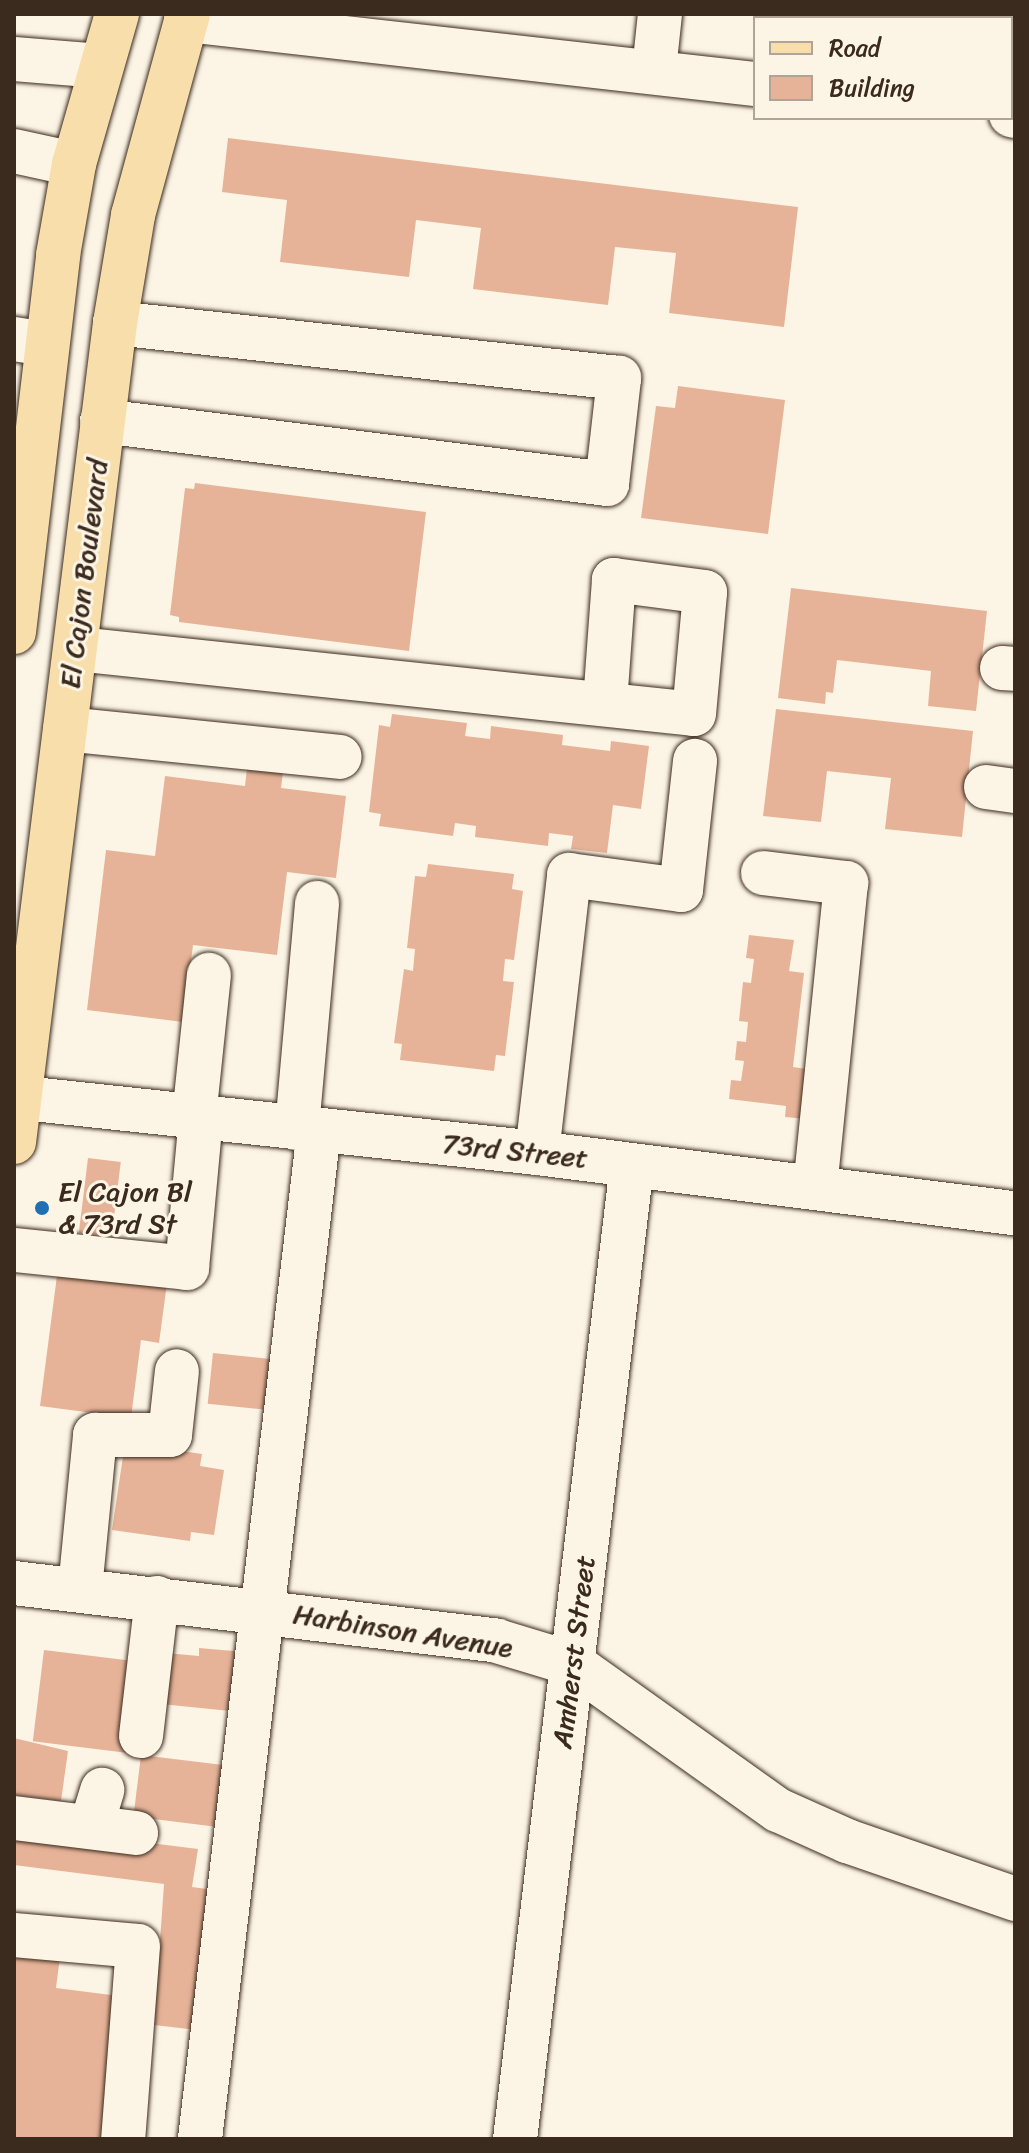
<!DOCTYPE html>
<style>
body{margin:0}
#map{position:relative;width:1029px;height:2153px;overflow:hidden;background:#fcf5e5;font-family:Sriracha,sans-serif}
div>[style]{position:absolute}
.building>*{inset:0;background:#e6b398;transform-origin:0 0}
.roads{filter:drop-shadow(0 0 2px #3b2a1e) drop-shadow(0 0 2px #3b2a1e)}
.minor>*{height:44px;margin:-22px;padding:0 22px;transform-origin:22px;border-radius:22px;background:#fcf5e5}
.major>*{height:44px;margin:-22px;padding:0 22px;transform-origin:22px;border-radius:22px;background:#f8deab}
.dots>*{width:22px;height:22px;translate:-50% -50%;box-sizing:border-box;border:4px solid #fcf5e5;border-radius:50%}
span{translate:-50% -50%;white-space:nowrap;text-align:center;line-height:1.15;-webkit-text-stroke:6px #fcf5e5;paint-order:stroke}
.street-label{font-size:28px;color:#3b2a1e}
.poi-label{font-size:28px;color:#3b2a1e}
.left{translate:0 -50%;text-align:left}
.frame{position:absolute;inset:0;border:16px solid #3b2a1e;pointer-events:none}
.legend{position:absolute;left:753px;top:16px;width:260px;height:104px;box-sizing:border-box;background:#fcf5e5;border:2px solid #afa495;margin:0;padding:10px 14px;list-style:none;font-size:24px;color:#3b2a1e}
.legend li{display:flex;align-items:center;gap:16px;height:40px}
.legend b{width:40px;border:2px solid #afa495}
</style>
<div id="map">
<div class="building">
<i style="clip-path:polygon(228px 138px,798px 207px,784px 327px,669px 313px,676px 253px,615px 247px,608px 305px,473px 289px,481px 228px,416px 220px,409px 277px,280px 262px,287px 200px,222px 192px)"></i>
<i style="clip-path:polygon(678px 386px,785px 400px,768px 534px,641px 518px,656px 406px,675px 408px)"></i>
<i style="clip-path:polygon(195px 483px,426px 512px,409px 651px,179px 622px,179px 617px,170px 615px,185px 488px,194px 489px)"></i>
<i style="clip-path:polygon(791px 588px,987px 611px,976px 711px,928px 706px,931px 671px,837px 660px,833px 693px,826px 692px,825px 704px,778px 698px)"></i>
<i style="clip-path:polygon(776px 709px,973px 731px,962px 837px,885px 829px,891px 778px,827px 771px,821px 822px,763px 816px)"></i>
<i style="clip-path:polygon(392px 714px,467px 723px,465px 736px,490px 739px,491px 726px,563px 735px,562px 745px,610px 751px,611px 741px,649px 746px,641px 809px,613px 805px,607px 853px,571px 849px,573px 836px,549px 833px,548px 846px,475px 837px,476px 826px,455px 823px,453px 836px,379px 826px,381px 814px,369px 812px,379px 725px,390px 727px)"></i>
<i style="clip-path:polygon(247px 768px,283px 772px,281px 788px,346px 796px,336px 878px,287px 872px,277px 955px,193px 945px,188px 985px,191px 1023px,87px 1010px,106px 850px,155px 856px,165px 776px,245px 786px)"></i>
<i style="clip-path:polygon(428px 864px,514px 874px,512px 889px,523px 891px,514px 960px,505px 959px,503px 981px,514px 982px,505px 1056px,496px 1055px,494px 1071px,400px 1060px,402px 1044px,394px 1043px,404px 969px,413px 971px,415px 949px,407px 948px,415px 876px,426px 877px)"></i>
<i style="clip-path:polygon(749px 935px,794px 940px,789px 971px,804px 973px,793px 1067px,813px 1070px,807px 1119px,785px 1117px,786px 1106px,729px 1099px,731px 1080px,741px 1081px,744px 1061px,735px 1060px,737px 1041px,746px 1042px,748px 1022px,739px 1021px,743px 982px,751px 983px,754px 959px,746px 958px)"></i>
<i style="left:88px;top:1158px;width:33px;height:75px;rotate:7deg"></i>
<i style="clip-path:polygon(58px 1268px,167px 1283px,159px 1343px,141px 1340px,131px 1418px,40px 1406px)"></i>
<i style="left:213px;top:1353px;width:63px;height:51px;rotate:6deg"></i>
<i style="clip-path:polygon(125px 1443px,202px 1454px,200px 1466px,224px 1470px,214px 1535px,191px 1532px,190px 1541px,112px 1530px)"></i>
<i style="clip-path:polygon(199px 1648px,245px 1652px,240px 1712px,161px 1704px,166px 1653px,199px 1656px)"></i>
<i style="left:44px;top:1650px;width:94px;height:92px;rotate:7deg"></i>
<i style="clip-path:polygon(14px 1738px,68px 1751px,61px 1801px,14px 1795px)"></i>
<i style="left:141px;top:1755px;width:89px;height:62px;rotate:7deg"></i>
<i style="clip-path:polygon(14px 1826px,198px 1849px,192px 1887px,214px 1890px,197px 2030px,154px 2025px,164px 1884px,14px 1865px)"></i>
<i style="clip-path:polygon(14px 1952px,60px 1957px,56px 1988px,127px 1997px,109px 2139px,14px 2139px)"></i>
</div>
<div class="roads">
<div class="minor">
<i style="left:186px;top:20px;width:573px;rotate:6.42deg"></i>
<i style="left:14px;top:59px;width:87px;rotate:4.6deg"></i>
<i style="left:654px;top:70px;width:56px;rotate:-83.9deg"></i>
<i style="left:1011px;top:115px;width:4px;rotate:14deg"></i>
<i style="left:14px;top:151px;width:61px;rotate:12.2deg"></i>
<i style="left:14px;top:339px;width:32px;rotate:9deg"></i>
<i style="left:102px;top:421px;width:509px;rotate:7.11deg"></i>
<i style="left:607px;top:484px;width:107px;rotate:-83.5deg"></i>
<i style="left:619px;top:378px;width:507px;rotate:-173.77deg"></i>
<i style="left:77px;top:649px;width:620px;rotate:6.01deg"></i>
<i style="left:694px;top:714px;width:122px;rotate:-84.8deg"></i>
<i style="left:705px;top:592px;width:92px;rotate:-172.5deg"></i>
<i style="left:614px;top:580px;width:124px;rotate:94.2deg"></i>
<i style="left:1002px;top:668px;width:13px;rotate:4deg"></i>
<i style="left:65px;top:729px;width:276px;rotate:5.8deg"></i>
<i style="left:986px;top:787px;width:29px;rotate:8deg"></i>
<i style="left:763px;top:873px;width:84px;rotate:6.9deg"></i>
<i style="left:846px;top:883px;width:306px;rotate:95.8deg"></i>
<i style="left:14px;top:1097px;width:526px;rotate:6.11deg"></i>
<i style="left:537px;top:1153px;width:482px;rotate:7.2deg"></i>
<i style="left:194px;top:1117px;width:143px;rotate:-84deg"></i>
<i style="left:297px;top:1128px;width:226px;rotate:-84.9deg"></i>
<i style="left:537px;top:1153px;width:280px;rotate:-83.4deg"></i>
<i style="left:569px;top:875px;width:113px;rotate:7.6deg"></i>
<i style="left:681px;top:890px;width:130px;rotate:-83.8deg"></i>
<i style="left:14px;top:1250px;width:174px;rotate:5.9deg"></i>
<i style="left:187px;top:1268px;width:152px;rotate:-84.7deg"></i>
<i style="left:14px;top:1583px;width:486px;rotate:6.8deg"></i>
<i style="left:497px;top:1641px;width:79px;rotate:16.8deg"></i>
<i style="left:573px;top:1664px;width:252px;rotate:35.5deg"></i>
<i style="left:778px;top:1810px;width:76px;rotate:24.2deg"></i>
<i style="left:847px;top:1841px;width:178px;rotate:19deg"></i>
<i style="left:80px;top:1589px;width:155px;rotate:-84.4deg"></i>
<i style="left:95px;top:1435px;width:75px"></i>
<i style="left:170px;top:1435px;width:64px;rotate:-83.8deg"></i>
<i style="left:141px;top:1736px;width:139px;rotate:-83.4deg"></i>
<i style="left:14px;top:1818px;width:123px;rotate:7deg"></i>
<i style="left:91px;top:1827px;width:39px;rotate:-73deg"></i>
<i style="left:14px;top:1935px;width:124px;rotate:5.1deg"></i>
<i style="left:138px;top:1946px;width:194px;rotate:94.4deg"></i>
<i style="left:200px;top:2139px;width:1016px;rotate:-83.27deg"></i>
<i style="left:515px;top:2139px;width:981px;rotate:-83.15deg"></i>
</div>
<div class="major">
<i style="left:14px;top:632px;width:380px;rotate:-83.3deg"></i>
<i style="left:58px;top:255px;width:92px;rotate:-80deg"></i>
<i style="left:74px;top:164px;width:156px;rotate:-74deg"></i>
<i style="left:14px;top:1142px;width:825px;rotate:-82.97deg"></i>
<i style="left:115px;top:323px;width:109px;rotate:-80.5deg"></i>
<i style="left:133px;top:215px;width:208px;rotate:-74.7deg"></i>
</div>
</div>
<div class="dots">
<i style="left:42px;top:1208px;background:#1f6fb2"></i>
</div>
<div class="street-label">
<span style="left:84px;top:574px;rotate:-83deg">El Cajon Boulevard</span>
<span style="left:515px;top:1151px;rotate:6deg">73rd Street</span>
<span style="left:403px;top:1631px;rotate:9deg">Harbinson Avenue</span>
<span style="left:574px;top:1652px;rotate:-83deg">Amherst Street</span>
</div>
<div class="poi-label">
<span class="left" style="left:58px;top:1208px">El Cajon Bl<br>&amp; 73rd St</span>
</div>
<div class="frame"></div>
<ul class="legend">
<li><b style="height:10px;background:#f8deab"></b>Road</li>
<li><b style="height:22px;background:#e6b398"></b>Building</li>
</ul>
</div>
